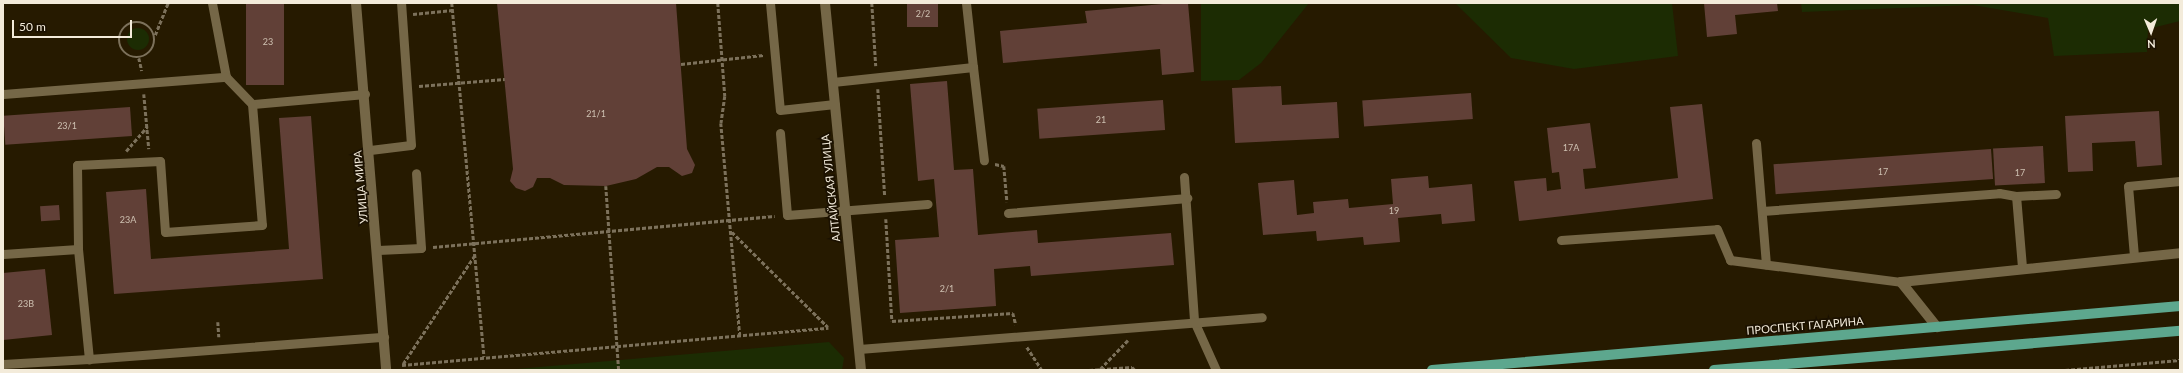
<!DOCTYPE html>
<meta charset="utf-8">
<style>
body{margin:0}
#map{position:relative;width:2183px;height:373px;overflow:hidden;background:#261a00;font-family:Lato,sans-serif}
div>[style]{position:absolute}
.green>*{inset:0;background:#1c2c03}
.round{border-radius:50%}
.building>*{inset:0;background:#614037;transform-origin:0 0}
.path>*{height:2.5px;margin-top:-1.25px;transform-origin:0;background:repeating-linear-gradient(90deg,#7c715b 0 4px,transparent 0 6px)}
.path>.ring{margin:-1.25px;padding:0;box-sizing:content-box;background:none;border:2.5px solid #7c715b;border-radius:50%}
.lane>*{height:9px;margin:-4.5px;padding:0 4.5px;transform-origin:4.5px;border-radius:4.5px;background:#756747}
.street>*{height:10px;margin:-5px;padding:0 5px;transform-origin:5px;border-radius:5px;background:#756747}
.primary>*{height:10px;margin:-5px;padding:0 5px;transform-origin:5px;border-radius:5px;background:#5da78e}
span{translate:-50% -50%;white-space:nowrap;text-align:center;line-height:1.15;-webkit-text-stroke:3.5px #1b1100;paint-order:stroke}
.number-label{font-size:9px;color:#cec0b1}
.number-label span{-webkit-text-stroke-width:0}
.street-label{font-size:11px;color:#f3ebda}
.frame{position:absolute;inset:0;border:4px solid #f3ebda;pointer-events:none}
.north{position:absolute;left:2131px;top:12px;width:40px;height:40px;-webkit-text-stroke:3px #1b1100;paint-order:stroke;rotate:178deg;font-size:11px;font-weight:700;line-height:16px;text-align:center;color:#f3ebda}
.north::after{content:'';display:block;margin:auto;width:14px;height:18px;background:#f3ebda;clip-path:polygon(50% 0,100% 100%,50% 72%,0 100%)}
.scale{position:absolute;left:12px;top:20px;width:120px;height:18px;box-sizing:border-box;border:2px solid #f3ebda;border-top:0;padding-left:5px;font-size:12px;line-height:14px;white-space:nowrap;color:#f3ebda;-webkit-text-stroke:3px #1b1100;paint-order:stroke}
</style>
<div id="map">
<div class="green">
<i style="clip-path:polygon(1201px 3px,1309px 3px,1261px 63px,1239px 80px,1201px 81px)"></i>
<i style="clip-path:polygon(1455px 3px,1672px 3px,1678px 56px,1574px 69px,1511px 58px)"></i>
<i style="clip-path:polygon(1801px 3px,2180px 3px,2180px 21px,2148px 29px,2147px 52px,2054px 56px,2048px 18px,1973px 5px,1802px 12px)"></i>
<i class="round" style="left:127px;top:28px;width:22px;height:22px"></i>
<i style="clip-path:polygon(829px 342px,844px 358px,842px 370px,504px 370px)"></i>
</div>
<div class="building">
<i style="left:246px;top:3px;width:38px;height:82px"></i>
<i style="clip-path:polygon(497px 3px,676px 3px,687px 149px,695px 165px,692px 173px,682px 176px,669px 167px,657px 167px,636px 179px,606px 186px,564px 185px,550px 178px,537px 178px,533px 187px,525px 191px,516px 188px,510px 181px,513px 169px)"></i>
<i style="left:907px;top:3px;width:31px;height:24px"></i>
<i style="clip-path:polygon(1174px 3px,1188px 3px,1194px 72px,1162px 75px,1160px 49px,1003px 63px,1000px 31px,1087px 23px,1085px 11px)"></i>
<i style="clip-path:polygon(1704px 3px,1777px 3px,1778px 11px,1735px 15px,1737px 34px,1707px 37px)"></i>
<i style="clip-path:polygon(947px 81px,954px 170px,973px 169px,978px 235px,1037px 230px,1038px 243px,1171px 233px,1174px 265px,1031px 276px,1030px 266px,994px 269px,996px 306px,900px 313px,895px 240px,939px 237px,934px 179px,918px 181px,910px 84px)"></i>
<i style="clip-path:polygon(1281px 86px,1282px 105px,1337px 102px,1339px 138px,1235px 143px,1232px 88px)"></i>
<i style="left:1471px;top:93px;width:26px;height:109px;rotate:86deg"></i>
<i style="left:1163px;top:100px;width:30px;height:126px;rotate:86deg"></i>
<i style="clip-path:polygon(1702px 104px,1713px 199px,1519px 221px,1514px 181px,1546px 178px,1547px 191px,1561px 189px,1559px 172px,1552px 173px,1547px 128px,1590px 123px,1596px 168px,1583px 169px,1585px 189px,1678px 178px,1670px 107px)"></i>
<i style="left:130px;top:107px;width:29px;height:127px;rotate:86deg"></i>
<i style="clip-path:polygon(2159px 111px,2162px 165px,2137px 167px,2135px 141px,2092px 143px,2093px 171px,2068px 172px,2065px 116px)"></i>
<i style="clip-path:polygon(311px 116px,323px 279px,114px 294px,106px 192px,146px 189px,151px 259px,289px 249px,279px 118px)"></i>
<i style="left:2043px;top:146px;width:37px;height:50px;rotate:87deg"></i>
<i style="left:1991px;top:149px;width:30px;height:218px;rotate:86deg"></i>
<i style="clip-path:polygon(1428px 176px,1429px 188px,1472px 184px,1475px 221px,1442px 224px,1441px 214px,1398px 218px,1400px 242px,1364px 245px,1363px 237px,1317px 241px,1316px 231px,1263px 235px,1258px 183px,1294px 180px,1297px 215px,1314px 213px,1313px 202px,1348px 199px,1349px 208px,1393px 204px,1391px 179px)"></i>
<i style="left:59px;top:205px;width:15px;height:19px;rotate:86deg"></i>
<i style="clip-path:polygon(45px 269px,52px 335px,3px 340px,3px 273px)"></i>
</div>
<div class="path">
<i style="left:452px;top:3px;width:355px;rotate:84.8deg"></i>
<i style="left:718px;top:3px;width:93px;rotate:85.7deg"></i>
<i style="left:725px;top:96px;width:27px;rotate:98deg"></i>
<i style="left:721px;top:123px;width:213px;rotate:84.9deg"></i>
<i style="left:872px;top:3px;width:63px;rotate:86.4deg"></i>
<i style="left:413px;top:14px;width:40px;rotate:-5.7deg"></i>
<i class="ring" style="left:119px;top:22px;width:33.5px;height:33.5px"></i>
<i style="left:155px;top:35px;width:35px;rotate:-68deg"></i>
<i style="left:139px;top:58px;width:13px;rotate:77deg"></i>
<i style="left:681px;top:64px;width:83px;rotate:-6.2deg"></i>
<i style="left:419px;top:86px;width:86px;rotate:-4.7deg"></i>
<i style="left:878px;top:89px;width:107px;rotate:86.3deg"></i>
<i style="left:144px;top:94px;width:55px;rotate:84.8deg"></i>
<i style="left:126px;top:151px;width:32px;rotate:-49deg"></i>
<i style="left:995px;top:164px;width:9px;rotate:13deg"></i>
<i style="left:1004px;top:166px;width:36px;rotate:85deg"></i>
<i style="left:606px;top:186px;width:184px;rotate:86deg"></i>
<i style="left:886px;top:219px;width:102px;rotate:86.6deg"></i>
<i style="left:892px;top:321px;width:121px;rotate:-3.8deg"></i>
<i style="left:1013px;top:313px;width:12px;rotate:76deg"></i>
<i style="left:732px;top:232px;width:135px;rotate:44.7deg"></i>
<i style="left:433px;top:247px;width:343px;rotate:-5.2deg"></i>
<i style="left:218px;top:322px;width:15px;rotate:86deg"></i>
<i style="left:1027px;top:347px;width:27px;rotate:57deg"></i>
<i style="left:403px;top:364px;width:131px;rotate:-56.6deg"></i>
<i style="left:402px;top:365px;width:428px;rotate:-5deg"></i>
<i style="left:1100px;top:369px;width:40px;rotate:-46deg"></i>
<i style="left:1089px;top:370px;width:43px;rotate:-4deg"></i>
<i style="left:1132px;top:367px;width:4px;rotate:45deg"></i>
<i style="left:2065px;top:370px;width:115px;rotate:-5deg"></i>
</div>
<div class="lane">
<i style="left:212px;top:3px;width:75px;rotate:79.3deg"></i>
<i style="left:226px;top:77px;width:37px;rotate:46deg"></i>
<i style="left:770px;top:3px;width:107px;rotate:84.7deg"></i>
<i style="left:780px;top:110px;width:55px;rotate:-6.2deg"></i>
<i style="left:966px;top:3px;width:64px;rotate:83.8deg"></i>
<i style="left:833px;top:82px;width:141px;rotate:-6.1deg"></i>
<i style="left:973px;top:67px;width:94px;rotate:83.3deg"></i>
<i style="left:3px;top:94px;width:224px;rotate:-4.4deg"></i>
<i style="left:365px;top:94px;width:113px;rotate:174.9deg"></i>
<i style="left:252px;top:104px;width:121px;rotate:85.3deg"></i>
<i style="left:262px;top:225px;width:97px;rotate:175.9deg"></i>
<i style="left:165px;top:232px;width:71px;rotate:-94deg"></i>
<i style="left:160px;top:161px;width:83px;rotate:177.2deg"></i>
<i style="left:77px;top:165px;width:84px;rotate:89.3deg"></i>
<i style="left:78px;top:249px;width:111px;rotate:84.3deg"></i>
<i style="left:89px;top:359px;width:296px;rotate:-4.3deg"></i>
<i style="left:780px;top:133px;width:82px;rotate:85.1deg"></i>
<i style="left:787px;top:215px;width:141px;rotate:-4.5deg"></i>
<i style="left:1756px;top:143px;width:122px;rotate:85.3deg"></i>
<i style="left:370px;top:150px;width:41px;rotate:-7deg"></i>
<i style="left:411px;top:145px;width:142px;rotate:-94deg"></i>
<i style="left:1184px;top:177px;width:144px;rotate:86deg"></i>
<i style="left:1194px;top:321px;width:54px;rotate:65.8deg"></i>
<i style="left:1762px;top:211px;width:238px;rotate:-4.3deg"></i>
<i style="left:1999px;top:193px;width:17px;rotate:10deg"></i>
<i style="left:1008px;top:213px;width:180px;rotate:-4.8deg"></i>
<i style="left:1561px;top:240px;width:156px;rotate:-4deg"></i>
<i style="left:1717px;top:229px;width:34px;rotate:67deg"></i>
<i style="left:1730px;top:260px;width:172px;rotate:7.3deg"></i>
<i style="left:378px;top:250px;width:43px;rotate:-2.7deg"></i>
<i style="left:421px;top:248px;width:75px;rotate:-93.8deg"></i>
<i style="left:3px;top:254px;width:75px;rotate:-3.8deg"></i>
<i style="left:2134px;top:256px;width:70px;rotate:-94.9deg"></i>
<i style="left:2128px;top:186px;width:52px;rotate:-5.5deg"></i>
<i style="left:2022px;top:267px;width:71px;rotate:-94.8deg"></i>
<i style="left:2016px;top:196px;width:40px;rotate:-2.9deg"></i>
<i style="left:859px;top:349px;width:404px;rotate:-4.5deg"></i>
<i style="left:3px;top:364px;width:86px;rotate:-3.3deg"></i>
</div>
<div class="street">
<i style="left:356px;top:3px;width:368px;rotate:85.3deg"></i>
<i style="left:825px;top:3px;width:369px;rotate:84.4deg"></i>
<i style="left:1901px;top:282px;width:281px;rotate:-5.9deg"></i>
<i style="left:1901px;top:282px;width:58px;rotate:51.3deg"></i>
</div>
<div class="primary">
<i style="left:1432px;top:370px;width:751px;rotate:-4.89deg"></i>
<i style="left:1714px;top:370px;width:468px;rotate:-4.8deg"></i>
</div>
<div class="number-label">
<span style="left:923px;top:14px">2/2</span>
<span style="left:268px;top:42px">23</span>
<span style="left:596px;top:114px">21/1</span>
<span style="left:1101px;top:120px">21</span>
<span style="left:67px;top:126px">23/1</span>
<span style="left:1571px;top:148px">17А</span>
<span style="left:1883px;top:172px">17</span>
<span style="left:2020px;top:173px">17</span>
<span style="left:1394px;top:211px">19</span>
<span style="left:128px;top:220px">23А</span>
<span style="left:947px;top:289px">2/1</span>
<span style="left:26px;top:304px">23В</span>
</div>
<div class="street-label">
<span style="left:361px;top:187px;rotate:-95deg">УЛИЦА МИРА</span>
<span style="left:831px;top:188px;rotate:-96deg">АЛТАЙСКАЯ УЛИЦА</span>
<span style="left:1805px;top:326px;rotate:-5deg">ПРОСПЕКТ ГАГАРИНА</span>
</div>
<div class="frame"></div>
<div class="north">N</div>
<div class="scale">50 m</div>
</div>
